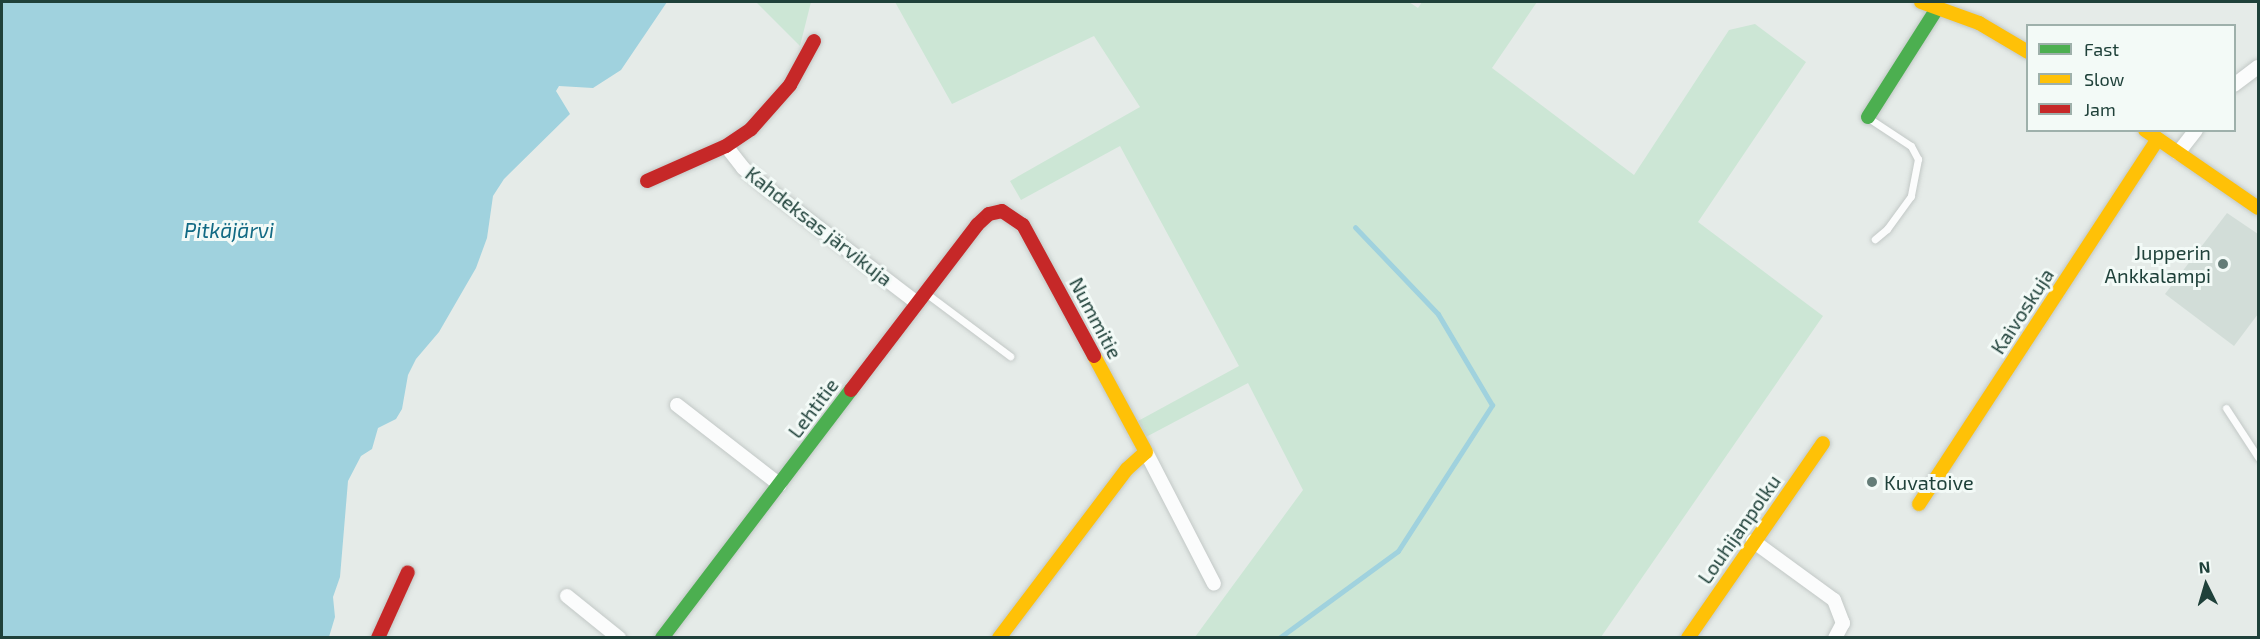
<!DOCTYPE html>
<meta charset="utf-8">
<style>
body{margin:0}
#map{position:relative;width:2260px;height:639px;overflow:hidden;background:#e5ebe8;font-family:"Exo 2",sans-serif}
div>[style]{position:absolute}
.built>*{inset:0;background:#d2ddd8}
.green>*{inset:0;background:#cce6d5}
.water>*{inset:0;background:#a0d2de}
.stream>*{height:5px;margin:-2.5px;padding:0 2.5px;transform-origin:2.5px;border-radius:2.5px;background:#a0d2de}
.roads{filter:drop-shadow(0 0 2px #c2c8c6) drop-shadow(0 0 2px #c2c8c6)}
.lane>*{height:7px;margin:-3.5px;padding:0 3.5px;transform-origin:3.5px;border-radius:3.5px;background:#fbfcfc}
.street>*{height:14px;margin:-7px;padding:0 7px;transform-origin:7px;border-radius:7px;background:#fbfcfc}
.fast>*{height:14px;margin:-7px;padding:0 7px;transform-origin:7px;border-radius:7px;background:#4caf50}
.slow>*{height:14px;margin:-7px;padding:0 7px;transform-origin:7px;border-radius:7px;background:#ffc107}
.jam>*{height:14px;margin:-7px;padding:0 7px;transform-origin:7px;border-radius:7px;background:#c62828}
.dots>*{width:16px;height:16px;translate:-50% -50%;box-sizing:border-box;border:3px solid #f3faf7;border-radius:50%}
span{translate:-50% -50%;white-space:nowrap;text-align:center;line-height:1.15;-webkit-text-stroke:6px #f3faf7;paint-order:stroke}
.street-label{font-size:20px;color:#1f413a}
.poi-label{font-size:20px;color:#1f413a}
.right{translate:-100% -50%;text-align:right}
.left{translate:0 -50%;text-align:left}
.water-label{font-size:21px;color:#126a84;font-style:italic}
.frame{position:absolute;inset:0;border:3px solid #1f413a;pointer-events:none}
.legend{position:absolute;left:2026px;top:24px;width:210px;height:108px;box-sizing:border-box;background:#f3faf7;border:2px solid #9eb0ab;margin:0;padding:8px 10px;list-style:none;font-size:18px;color:#1f413a}
.legend li{display:flex;align-items:center;gap:12px;height:30px}
.legend b{width:30px;border:2px solid #9eb0ab}
.north{position:absolute;left:2176px;top:555px;width:60px;height:60px;-webkit-text-stroke:4px #f3faf7;paint-order:stroke;rotate:355deg;font-size:16px;font-weight:700;line-height:24px;text-align:center;color:#1f413a}
.north::after{content:'';display:block;margin:auto;width:21px;height:27px;background:#1f413a;clip-path:polygon(50% 0,100% 100%,50% 72%,0 100%)}
</style>
<div id="map">
<div class="built">
<i style="clip-path:polygon(2227px 213px,2258px 234px,2258px 314px,2234px 346px,2165px 294px)"></i>
</div>
<div class="green">
<i style="clip-path:polygon(756px 2px,811px 2px,800px 46px)"></i>
<i style="clip-path:polygon(895px 2px,1409px 2px,1418px 8px,1422px 2px,1537px 2px,1492px 68px,1634px 175px,1729px 30px,1755px 24px,1806px 62px,1698px 222px,1823px 316px,1601px 637px,1195px 637px,1303px 490px,1248px 383px,1146px 437px,1138px 421px,1239px 366px,1120px 146px,1021px 200px,1010px 181px,1140px 107px,1094px 36px,952px 104px)"></i>
</div>
<div class="water">
<i style="clip-path:polygon(2px 2px,667px 2px,621px 70px,593px 88px,559px 86px,556px 91px,570px 114px,504px 179px,493px 196px,487px 238px,476px 268px,439px 332px,416px 359px,408px 375px,402px 409px,396px 419px,378px 428px,372px 449px,361px 456px,348px 481px,340px 577px,333px 597px,335px 617px,329px 637px,2px 637px)"></i>
</div>
<div class="stream">
<i style="left:1279px;top:638px;width:147px;rotate:-36.2deg"></i>
<i style="left:1398px;top:551px;width:174px;rotate:-57.2deg"></i>
<i style="left:1492px;top:405px;width:106px;rotate:-120.7deg"></i>
<i style="left:1438px;top:314px;width:120px;rotate:-133.7deg"></i>
</div>
<div class="roads">
<div class="lane">
<i style="left:1870px;top:119px;width:49px;rotate:33.4deg"></i>
<i style="left:1911px;top:146px;width:15px;rotate:62deg"></i>
<i style="left:1918px;top:159px;width:38px;rotate:101deg"></i>
<i style="left:1911px;top:196px;width:41px;rotate:126deg"></i>
<i style="left:1887px;top:229px;width:16px;rotate:140deg"></i>
<i style="left:927px;top:294px;width:104px;rotate:36.8deg"></i>
<i style="left:2226px;top:408px;width:59px;rotate:56.9deg"></i>
</div>
<div class="street">
<i style="left:2234px;top:85px;width:30px;rotate:-37deg"></i>
<i style="left:726px;top:146px;width:28px;rotate:52deg"></i>
<i style="left:743px;top:168px;width:38px;rotate:40deg"></i>
<i style="left:772px;top:192px;width:181px;rotate:37.4deg"></i>
<i style="left:2178px;top:153px;width:29px;rotate:-52deg"></i>
<i style="left:677px;top:405px;width:130px;rotate:37.8deg"></i>
<i style="left:1146px;top:452px;width:148px;rotate:62.7deg"></i>
<i style="left:1753px;top:541px;width:100px;rotate:36.1deg"></i>
<i style="left:1834px;top:600px;width:25px;rotate:69deg"></i>
<i style="left:1843px;top:623px;width:17px;rotate:118deg"></i>
<i style="left:567px;top:596px;width:67px;rotate:38.9deg"></i>
</div>
<div class="fast">
<i style="left:1868px;top:117px;width:130px;rotate:-57.5deg"></i>
<i style="left:662px;top:638px;width:312px;rotate:-52.7deg"></i>
</div>
<div class="slow">
<i style="left:1921px;top:2px;width:62px;rotate:19.9deg"></i>
<i style="left:1979px;top:23px;width:57px;rotate:30.6deg"></i>
<i style="left:2145px;top:130px;width:137px;rotate:34.6deg"></i>
<i style="left:1919px;top:504px;width:436px;rotate:-56.8deg"></i>
<i style="left:999px;top:638px;width:212px;rotate:-52.9deg"></i>
<i style="left:1127px;top:469px;width:25px;rotate:-42deg"></i>
<i style="left:1146px;top:452px;width:109px;rotate:-118.4deg"></i>
<i style="left:1688px;top:638px;width:237px;rotate:-55.3deg"></i>
</div>
<div class="jam">
<i style="left:647px;top:181px;width:86px;rotate:-23.9deg"></i>
<i style="left:726px;top:146px;width:30px;rotate:-34deg"></i>
<i style="left:751px;top:129px;width:59px;rotate:-48.4deg"></i>
<i style="left:790px;top:85px;width:50px;rotate:-61.4deg"></i>
<i style="left:851px;top:390px;width:208px;rotate:-52.6deg"></i>
<i style="left:977px;top:225px;width:16px;rotate:-43deg"></i>
<i style="left:989px;top:214px;width:13px;rotate:-13deg"></i>
<i style="left:1002px;top:211px;width:25px;rotate:34deg"></i>
<i style="left:1023px;top:225px;width:149px;rotate:61.5deg"></i>
<i style="left:378px;top:638px;width:72px;rotate:-65.6deg"></i>
</div>
</div>
<div class="dots">
<i style="left:2223px;top:264px;background:#647c77"></i>
<i style="left:1872px;top:482px;background:#647c77"></i>
</div>
<div class="street-label">
<span style="left:819px;top:226px;rotate:38deg">Kahdeksas järvikuja</span>
<span style="left:2022px;top:311px;rotate:-57deg">Kaivoskuja</span>
<span style="left:1096px;top:318px;rotate:62deg">Nummitie</span>
<span style="left:813px;top:408px;rotate:-53deg">Lehtitie</span>
<span style="left:1739px;top:529px;rotate:-55deg">Louhijanpolku</span>
</div>
<div class="poi-label">
<span class="right" style="left:2211px;top:264px">Jupperin<br>Ankkalampi</span>
<span class="left" style="left:1884px;top:482px">Kuvatoive</span>
</div>
<div class="water-label">
<span style="left:229px;top:230px">Pitkäjärvi</span>
</div>
<div class="frame"></div>
<ul class="legend">
<li><b style="height:8px;background:#4caf50"></b>Fast</li>
<li><b style="height:8px;background:#ffc107"></b>Slow</li>
<li><b style="height:8px;background:#c62828"></b>Jam</li>
</ul>
<div class="north">N</div>
</div>
